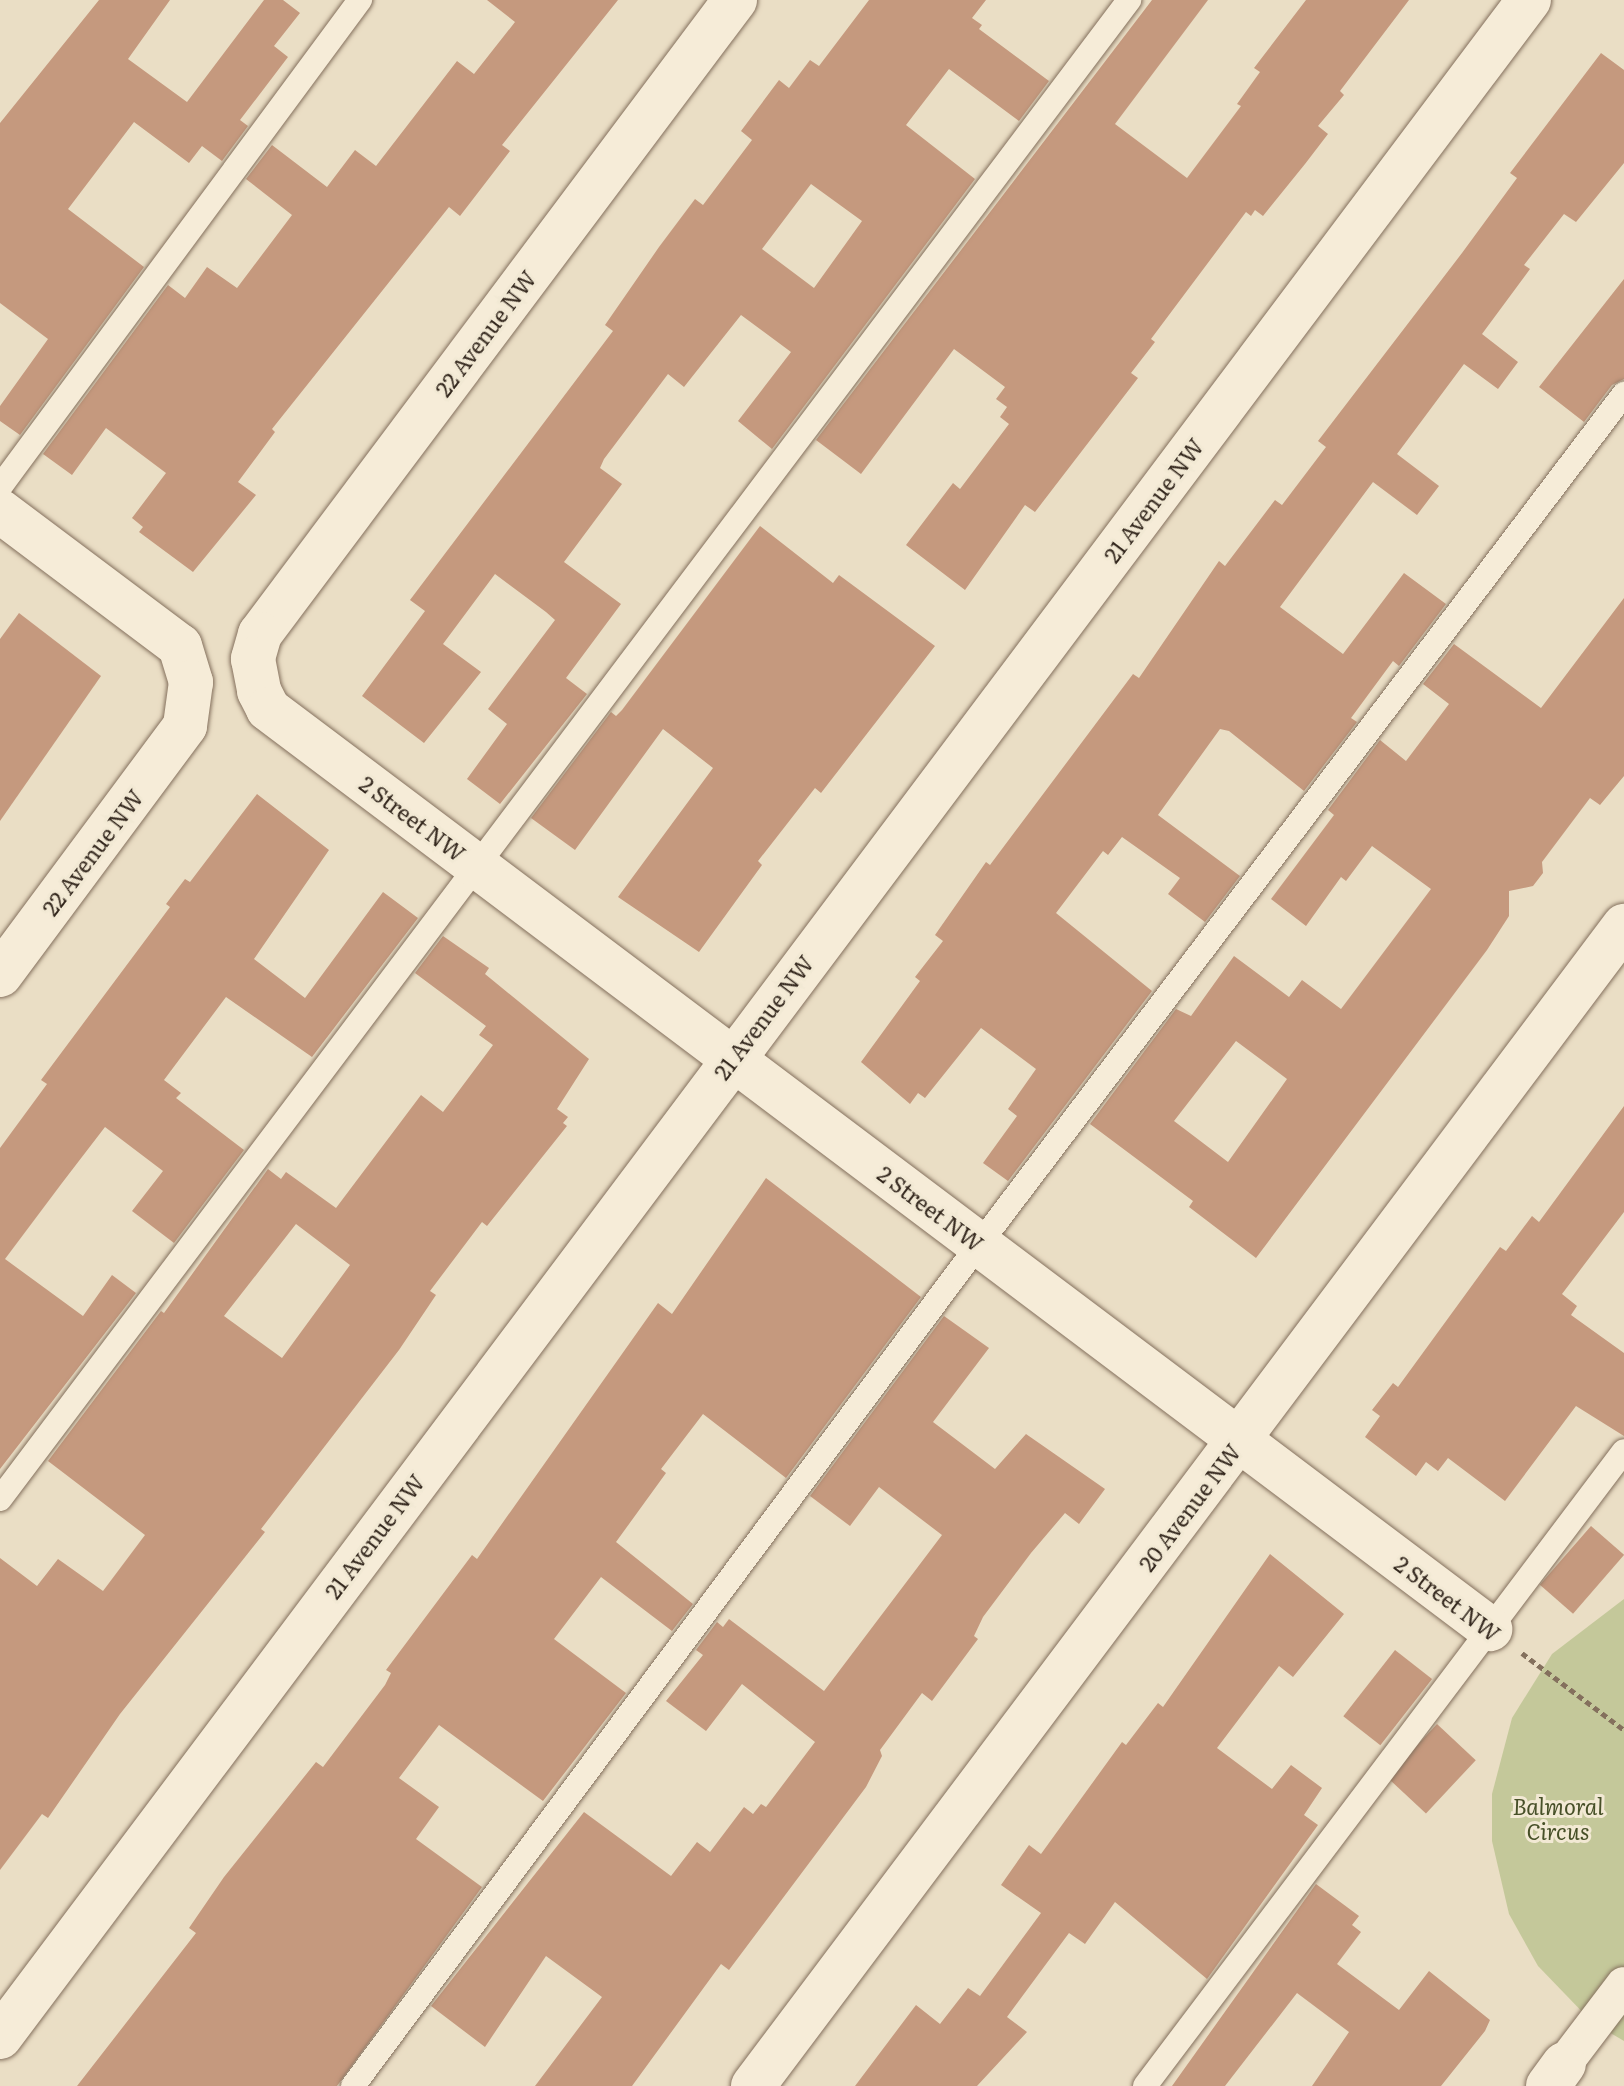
<!DOCTYPE html>
<style>
body{margin:0}
#map{position:relative;width:1624px;height:2086px;overflow:hidden;background:#eadec5;font-family:Literata,serif}
div>[style]{position:absolute}
.green>*{inset:0;background:#c4c89a}
.building>*{inset:0;background:#c5997e;transform-origin:0 0}
.path>*{height:5px;margin-top:-2.5px;transform-origin:0;background:repeating-linear-gradient(90deg,#84705d 0 6px,transparent 0 10px)}
.roads{filter:drop-shadow(0 0 2px #84705d) drop-shadow(0 0 2px #84705d)}
.service>*{height:24px;margin:-12px;padding:0 12px;transform-origin:12px;border-radius:12px;background:#f6ecd8}
.pedestrian>*{height:36px;margin:-18px;padding:0 18px;transform-origin:18px;border-radius:18px;background:#f6ecd8}
.minor>*{height:44px;margin:-22px;padding:0 22px;transform-origin:22px;border-radius:22px;background:#f6ecd8}
.tertiary>*{height:44px;margin:-22px;padding:0 22px;transform-origin:22px;border-radius:22px;background:#f6ecd8}
span{translate:-50% -50%;white-space:nowrap;text-align:center;line-height:1.15;-webkit-text-stroke:6px #f2e9d4;paint-order:stroke}
.street-label{font-size:22px;color:#35291f}
.park-label{font-size:22px;color:#475028;font-style:italic}
</style>
<div id="map">
<div class="green">
<i style="clip-path:polygon(1624px 1599px,1624px 2041px,1592px 2022px,1538px 1966px,1509px 1914px,1492px 1841px,1492px 1794px,1512px 1718px,1552px 1654px)"></i>
</div>
<div class="building">
<i style="clip-path:polygon(99px 0,170px 0,128px 59px,187px 102px,264px 0,283px 0,300px 13px,274px 46px,288px 57px,240px 120px,248px 126px,222px 161px,202px 146px,189px 163px,134px 122px,68px 209px,144px 267px,20px 435px,0 421px,0 406px,48px 339px,0 303px,0 123px)"></i>
<i style="clip-path:polygon(487px 0,618px 0,502px 145px,510px 151px,460px 216px,449px 207px,272px 429px,275px 432px,238px 482px,256px 495px,193px 572px,139px 532px,143px 527px,132px 518px,166px 473px,106px 428px,72px 475px,43px 454px,168px 285px,185px 298px,207px 267px,237px 288px,292px 215px,246px 179px,272px 145px,327px 187px,355px 150px,376px 166px,457px 61px,474px 74px,515px 22px)"></i>
<i style="clip-path:polygon(evenodd,869px 0,986px 0,972px 18px,982px 25px,979px 29px,1049px 81px,1019px 121px,949px 69px,906px 125px,975px 179px,772px 449px,738px 421px,791px 352px,741px 315px,684px 387px,668px 374px,604px 459px,600px 468px,622px 484px,564px 562px,621px 604px,566px 678px,587px 694px,500px 804px,467px 779px,507px 724px,488px 709px,555px 620px,546px 612px,495px 574px,443px 644px,481px 672px,424px 743px,362px 696px,425px 611px,410px 600px,613px 331px,605px 325px,659px 247px,695px 199px,703px 205px,752px 140px,741px 131px,779px 80px,789px 88px,810px 60px,819px 66px,869px 0,811px 184px,862px 221px,814px 288px,762px 249px,811px 184px)"></i>
<i style="clip-path:polygon(1152px 0,1208px 0,1115px 124px,1187px 178px,1241px 106px,1237px 104px,1260px 72px,1254px 68px,1306px 0,1409px 0,1340px 91px,1344px 95px,1318px 126px,1328px 134px,1305px 164px,1263px 216px,1255px 210px,1251px 216px,1246px 212px,1151px 339px,1155px 342px,1131px 373px,1138px 378px,1035px 512px,1025px 505px,965px 590px,906px 545px,953px 483px,960px 489px,1009px 424px,1000px 417px,1007px 407px,996px 399px,1005px 387px,954px 349px,861px 474px,816px 440px)"></i>
<i style="clip-path:polygon(1601px 53px,1624px 70px,1624px 163px,1576px 222px,1564px 214px,1524px 265px,1530px 269px,1482px 334px,1518px 362px,1498px 389px,1464px 364px,1397px 454px,1439px 486px,1417px 515px,1373px 482px,1280px 607px,1343px 654px,1404px 573px,1446px 604px,1399px 666px,1393px 661px,1351px 718px,1357px 722px,1304px 791px,1229px 731px,1220px 729px,1158px 815px,1240px 876px,1205px 922px,1168px 894px,1180px 878px,1122px 837px,1108px 855px,1103px 851px,1056px 913px,1152px 991px,1008px 1181px,983px 1163px,1017px 1116px,1008px 1109px,1036px 1069px,981px 1028px,925px 1098px,918px 1093px,910px 1104px,861px 1062px,920px 981px,915px 977px,943px 941px,935px 935px,986px 862px,990px 865px,1133px 674px,1139px 678px,1219px 561px,1225px 566px,1275px 500px,1282px 505px,1326px 447px,1318px 441px,1462px 253px,1517px 178px,1510px 173px)"></i>
<i style="clip-path:polygon(1624px 279px,1624px 379px,1612px 385px,1584px 422px,1539px 387px)"></i>
<i style="clip-path:polygon(760px 526px,833px 583px,839px 575px,935px 646px,821px 793px,815px 788px,758px 861px,762px 865px,699px 952px,618px 897px,713px 768px,663px 729px,575px 850px,531px 818px,611px 712px,616px 716px,622px 710px)"></i>
<i style="clip-path:polygon(evenodd,1624px 598px,1624px 776px,1600px 805px,1590px 798px,1542px 862px,1543px 873px,1533px 886px,1509px 891px,1509px 916px,1487px 950px,1256px 1258px,1189px 1207px,1193px 1201px,1090px 1124px,1176px 1009px,1191px 1016px,1234px 956px,1289px 997px,1302px 980px,1341px 1009px,1431px 889px,1372px 846px,1346px 881px,1341px 877px,1306px 926px,1271px 899px,1334px 815px,1328px 810px,1380px 740px,1406px 761px,1449px 704px,1423px 684px,1454px 644px,1541px 708px,1624px 598px,1236px 1041px,1287px 1079px,1228px 1162px,1174px 1121px,1236px 1041px)"></i>
<i style="clip-path:polygon(19px 613px,101px 676px,0 821px,0 639px)"></i>
<i style="clip-path:polygon(257px 794px,329px 850px,254px 959px,305px 998px,383px 892px,418px 918px,312px 1057px,226px 997px,164px 1080px,181px 1093px,176px 1098px,244px 1150px,174px 1243px,132px 1211px,163px 1171px,105px 1127px,62px 1183px,5px 1259px,83px 1316px,112px 1275px,136px 1293px,0 1469px,0 1148px,47px 1084px,41px 1080px,170px 907px,166px 904px,185px 879px,190px 882px)"></i>
<i style="clip-path:polygon(evenodd,443px 936px,489px 968px,485px 974px,589px 1059px,557px 1109px,568px 1117px,563px 1123px,567px 1126px,487px 1226px,482px 1222px,430px 1291px,436px 1295px,399px 1350px,261px 1529px,265px 1532px,120px 1714px,48px 1818px,42px 1814px,0 1870px,0 1558px,37px 1586px,58px 1559px,103px 1591px,145px 1535px,48px 1461px,161px 1311px,164px 1313px,268px 1169px,281px 1179px,286px 1172px,336px 1208px,421px 1095px,443px 1112px,493px 1045px,479px 1035px,486px 1026px,415px 973px,443px 936px,296px 1224px,350px 1265px,282px 1358px,224px 1316px,296px 1224px)"></i>
<i style="clip-path:polygon(1624px 1106px,1624px 1212px,1562px 1294px,1577px 1306px,1571px 1315px,1624px 1353px,1624px 1436px,1576px 1406px,1505px 1501px,1448px 1458px,1438px 1471px,1426px 1462px,1416px 1476px,1365px 1437px,1380px 1416px,1372px 1410px,1393px 1383px,1398px 1387px,1500px 1247px,1506px 1251px,1532px 1216px,1539px 1222px)"></i>
<i style="clip-path:polygon(766px 1178px,921px 1297px,786px 1478px,703px 1414px,661px 1469px,666px 1473px,616px 1542px,693px 1604px,672px 1631px,601px 1577px,554px 1639px,626px 1693px,543px 1801px,439px 1725px,399px 1778px,439px 1807px,416px 1839px,482px 1887px,337px 2086px,77px 2086px,196px 1933px,189px 1928px,224px 1877px,316px 1762px,323px 1767px,385px 1685px,391px 1673px,386px 1670px,472px 1555px,477px 1559px,658px 1303px,672px 1314px)"></i>
<i style="clip-path:polygon(944px 1316px,989px 1348px,933px 1422px,995px 1469px,1026px 1434px,1105px 1489px,1079px 1524px,1065px 1513px,1031px 1553px,983px 1617px,974px 1636px,978px 1639px,932px 1701px,922px 1693px,880px 1750px,882px 1756px,866px 1787px,729px 1970px,721px 1964px,632px 2086px,535px 2086px,602px 1997px,546px 1956px,485px 2047px,431px 2006px,584px 1812px,671px 1876px,697px 1842px,710px 1852px,744px 1807px,753px 1814px,761px 1804px,766px 1807px,815px 1742px,742px 1684px,706px 1731px,666px 1701px,703px 1655px,696px 1650px,717px 1622px,723px 1627px,729px 1619px,824px 1691px,942px 1535px,879px 1487px,850px 1526px,810px 1496px)"></i>
<i style="left:1591px;top:1526px;width:44px;height:78px;rotate:41deg"></i>
<i style="clip-path:polygon(1270px 1554px,1344px 1614px,1293px 1677px,1279px 1666px,1217px 1748px,1272px 1789px,1291px 1765px,1322px 1788px,1304px 1815px,1318px 1825px,1207px 1979px,1115px 1902px,1085px 1944px,1069px 1933px,1007px 2017px,1027px 2032px,977px 2086px,855px 2086px,916px 2005px,940px 2024px,968px 1988px,980px 1996px,1041px 1913px,1001px 1885px,1029px 1845px,1041px 1854px,1122px 1742px,1126px 1745px,1158px 1703px,1163px 1707px)"></i>
<i style="left:1395px;top:1650px;width:47px;height:84px;rotate:38deg"></i>
<i style="left:1437px;top:1724px;width:53px;height:73px;rotate:43deg"></i>
<i style="clip-path:polygon(1316px 1884px,1359px 1916px,1352px 1925px,1361px 1932px,1337px 1964px,1399px 2010px,1429px 1971px,1490px 2020px,1485px 2031px,1441px 2086px,1312px 2086px,1349px 2032px,1297px 1993px,1225px 2086px,1172px 2086px)"></i>
</div>
<div class="path">
<i style="left:1522px;top:1653px;width:128px;rotate:37deg"></i>
</div>
<div class="roads">
<div class="service">
<i style="left:0;top:487px;width:606px;rotate:-53.53deg"></i>
<i style="left:0;top:1499px;width:1877px;rotate:-53.01deg"></i>
<i style="left:353px;top:2086px;width:1011px;rotate:-53.37deg"></i>
<i style="left:956px;top:1275px;width:1106px;rotate:-52.83deg"></i>
<i style="left:1145px;top:2086px;width:795px;rotate:-52.97deg"></i>
</div>
<div class="pedestrian">
<i style="left:1564px;top:2064px;width:99px;rotate:-52.8deg"></i>
</div>
<div class="minor">
<i style="left:735px;top:0;width:792px;rotate:126.84deg"></i>
<i style="left:260px;top:634px;width:26px;rotate:106deg"></i>
<i style="left:253px;top:659px;width:33px;rotate:79deg"></i>
<i style="left:259px;top:691px;width:20px;rotate:63deg"></i>
<i style="left:268px;top:709px;width:1530px;rotate:36.97deg"></i>
<i style="left:0;top:511px;width:225px;rotate:36.9deg"></i>
<i style="left:180px;top:646px;width:38px;rotate:73deg"></i>
<i style="left:191px;top:682px;width:44px;rotate:97.8deg"></i>
<i style="left:185px;top:726px;width:310px;rotate:126.6deg"></i>
<i style="left:0;top:2037px;width:2547px;rotate:-53.11deg"></i>
<i style="left:1548px;top:2086px;width:27px;rotate:-54deg"></i>
</div>
<div class="tertiary">
<i style="left:753px;top:2086px;width:1451px;rotate:-53.1deg"></i>
</div>
</div>
<div class="street-label">
<span style="left:485px;top:333px;rotate:-53deg">22 Avenue NW</span>
<span style="left:1153px;top:500px;rotate:-53deg">21 Avenue NW</span>
<span style="left:413px;top:818px;rotate:37deg">2 Street NW</span>
<span style="left:92px;top:852px;rotate:-53deg">22 Avenue NW</span>
<span style="left:763px;top:1017px;rotate:-53deg">21 Avenue NW</span>
<span style="left:931px;top:1208px;rotate:37deg">2 Street NW</span>
<span style="left:1189px;top:1507px;rotate:-53deg">20 Avenue NW</span>
<span style="left:374px;top:1536px;rotate:-53deg">21 Avenue NW</span>
<span style="left:1448px;top:1598px;rotate:37deg">2 Street NW</span>
</div>
<div class="park-label">
<span style="left:1558px;top:1818px">Balmoral<br>Circus</span>
</div>
</div>
